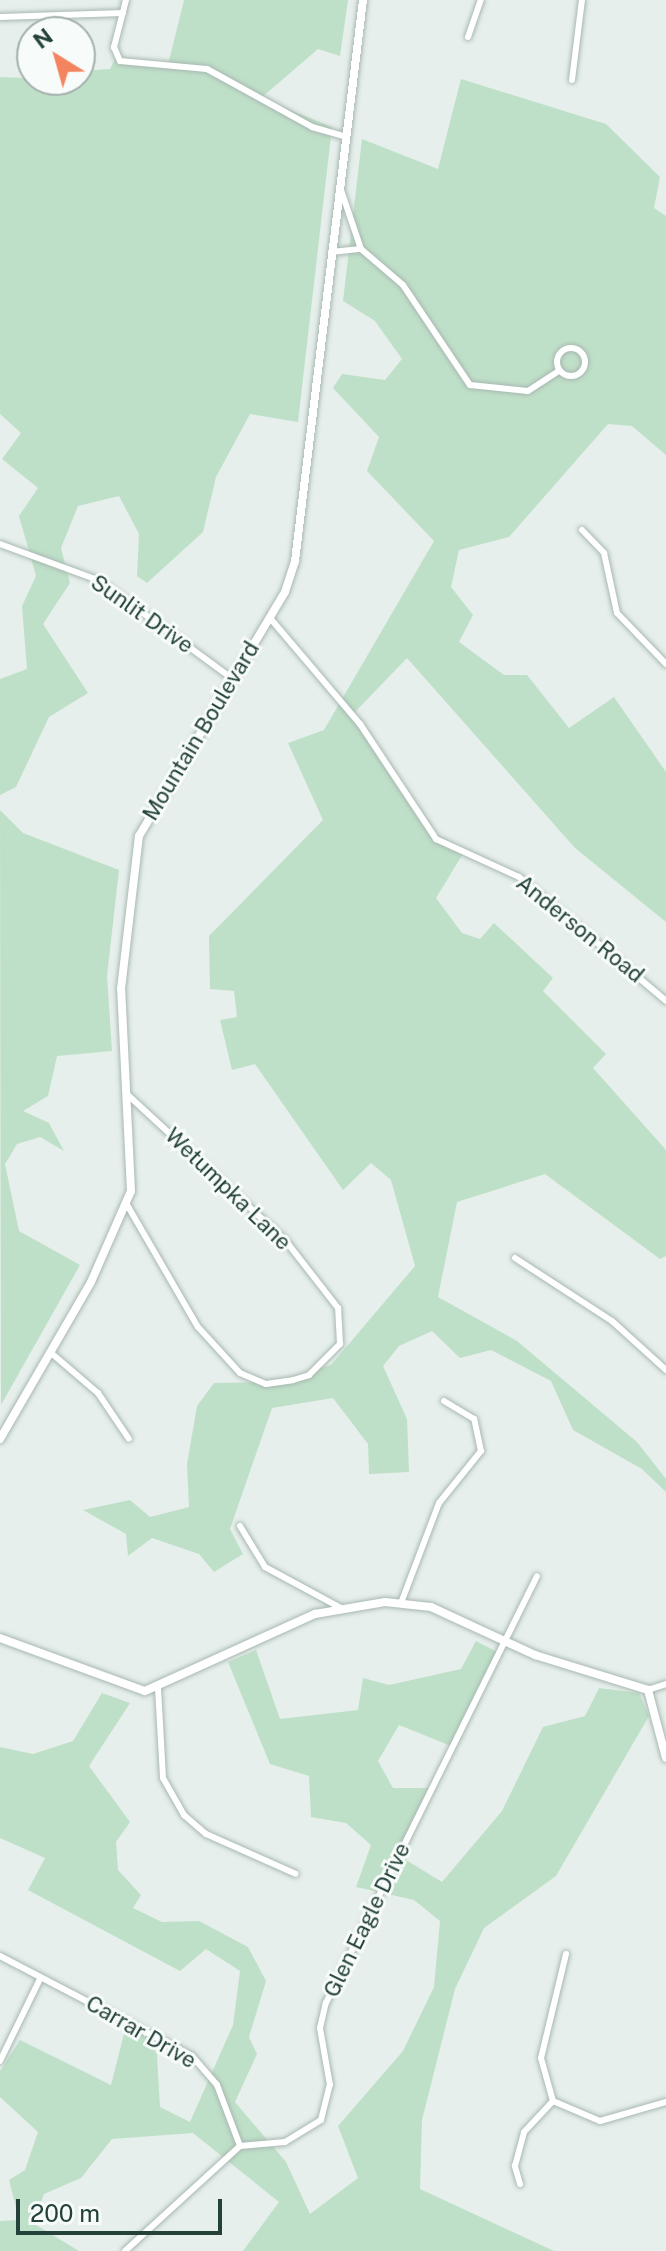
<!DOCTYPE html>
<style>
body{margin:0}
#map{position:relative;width:666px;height:2251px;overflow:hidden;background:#e6efeb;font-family:"Public Sans",sans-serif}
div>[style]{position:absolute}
.green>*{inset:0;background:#bfe0c8}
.roads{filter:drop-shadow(0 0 2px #a8b8b2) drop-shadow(0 0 2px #a8b8b2)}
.minor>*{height:6px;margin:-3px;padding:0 3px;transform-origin:3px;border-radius:3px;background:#fff}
.minor>.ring{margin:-3px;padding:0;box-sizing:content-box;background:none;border:6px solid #fff;border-radius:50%}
.tertiary>*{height:8px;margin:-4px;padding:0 4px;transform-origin:4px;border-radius:4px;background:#fff}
span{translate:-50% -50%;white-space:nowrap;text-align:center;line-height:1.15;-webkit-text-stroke:6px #f7fbf9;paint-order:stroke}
.street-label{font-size:22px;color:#24423a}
.north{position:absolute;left:16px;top:16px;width:80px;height:80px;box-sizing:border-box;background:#f7fbf9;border:2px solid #a3b1ad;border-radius:50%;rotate:323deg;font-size:22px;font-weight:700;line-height:32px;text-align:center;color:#24423a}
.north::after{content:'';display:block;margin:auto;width:28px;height:36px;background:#f4845f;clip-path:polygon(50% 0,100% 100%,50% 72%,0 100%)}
.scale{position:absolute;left:16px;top:2199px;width:206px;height:36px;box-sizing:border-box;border:4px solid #24423a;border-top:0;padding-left:10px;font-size:24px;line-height:28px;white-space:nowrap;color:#24423a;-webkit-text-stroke:6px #f7fbf9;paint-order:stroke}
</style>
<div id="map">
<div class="green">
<i style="clip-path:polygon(184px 0,348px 0,340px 56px,318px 49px,261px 98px,332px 127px,298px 422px,250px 414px,216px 477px,203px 532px,147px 583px,137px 576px,139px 534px,119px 496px,78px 506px,61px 548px,70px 583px,43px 624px,88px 693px,49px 717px,16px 787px,0 795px,0 679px,27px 669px,22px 606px,36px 576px,19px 516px,38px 488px,2px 459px,21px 433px,0 414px,0 77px,80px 80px,80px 71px,110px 69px,115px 59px,168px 65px)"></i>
<i style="clip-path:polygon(461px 79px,606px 124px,660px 177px,654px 208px,666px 216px,666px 455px,632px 426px,608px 424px,509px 537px,459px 550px,451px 587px,473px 615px,459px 642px,504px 675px,527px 675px,569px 728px,614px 697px,666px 772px,666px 922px,575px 848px,407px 658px,353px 714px,426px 827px,464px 852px,436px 898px,462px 933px,480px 939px,494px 923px,553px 978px,543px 991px,606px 1054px,593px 1068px,666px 1150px,666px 1256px,660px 1259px,545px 1174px,457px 1202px,438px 1297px,517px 1341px,637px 1442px,666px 1479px,666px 1492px,642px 1469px,573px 1430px,551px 1381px,491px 1350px,460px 1358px,432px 1331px,399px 1346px,383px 1366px,407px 1419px,409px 1472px,369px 1474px,368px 1444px,333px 1398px,272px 1408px,230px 1529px,243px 1554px,214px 1572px,199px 1554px,152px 1538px,128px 1556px,126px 1534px,83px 1510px,130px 1500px,150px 1517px,189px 1507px,187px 1464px,197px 1406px,214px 1383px,275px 1382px,331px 1365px,415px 1266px,391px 1180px,371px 1163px,343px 1190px,255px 1064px,232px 1070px,220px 1020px,237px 1017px,234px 991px,210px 989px,209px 936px,323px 820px,288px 743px,324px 730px,434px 541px,367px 471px,379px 437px,333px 388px,342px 374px,385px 380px,402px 359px,375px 321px,343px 301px,362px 139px,438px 169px)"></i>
<i style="clip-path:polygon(0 810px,23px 833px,119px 870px,107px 976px,112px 1051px,57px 1056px,48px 1096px,23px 1111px,49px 1123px,64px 1151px,40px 1137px,17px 1144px,5px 1164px,19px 1231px,80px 1265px,1px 1405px)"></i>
<i style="clip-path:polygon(476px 1641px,499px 1653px,451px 1746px,399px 1725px,378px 1761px,393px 1788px,431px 1788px,398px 1855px,442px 1882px,502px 1811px,543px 1727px,585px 1716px,599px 1688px,639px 1693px,649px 1716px,556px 1876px,484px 1928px,455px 1989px,422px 2120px,420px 2189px,554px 2251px,243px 2251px,279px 2202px,193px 2133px,112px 2139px,81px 2178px,44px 2194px,33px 2223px,79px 2251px,0 2251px,0 2221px,19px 2220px,9px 2180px,25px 2170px,38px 2132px,0 2097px,0 2071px,20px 2040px,111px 2085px,127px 2022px,156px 2038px,160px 2107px,190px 2122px,233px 2025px,240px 1971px,206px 1949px,180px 1971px,28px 1890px,45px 1858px,0 1838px,0 1747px,33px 1754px,73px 1741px,102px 1693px,130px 1703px,89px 1766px,130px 1822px,116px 1842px,118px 1870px,141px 1895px,133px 1908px,162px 1922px,199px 1921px,248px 1947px,266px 1981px,249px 2037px,257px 2054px,235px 2102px,286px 2162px,310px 2214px,358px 2178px,338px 2126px,403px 2051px,434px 1987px,440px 1921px,414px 1900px,356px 1887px,371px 1845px,346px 1823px,311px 1817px,309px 1776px,270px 1764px,228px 1662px,256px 1650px,280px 1719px,358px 1710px,363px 1678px,389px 1685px,461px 1669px)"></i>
</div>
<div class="roads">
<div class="minor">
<i style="left:126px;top:0;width:49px;rotate:104.3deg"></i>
<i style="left:114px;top:47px;width:15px;rotate:67deg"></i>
<i style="left:120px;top:61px;width:87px;rotate:5.3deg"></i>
<i style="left:207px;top:69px;width:120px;rotate:28.9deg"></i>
<i style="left:312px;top:127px;width:35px;rotate:16deg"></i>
<i style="left:0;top:17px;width:123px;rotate:-1.9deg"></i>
<i style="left:468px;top:37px;width:39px;rotate:-71deg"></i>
<i style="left:572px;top:80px;width:81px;rotate:-82.9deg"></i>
<i style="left:341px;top:190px;width:62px;rotate:71.3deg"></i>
<i style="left:361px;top:249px;width:55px;rotate:40.6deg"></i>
<i style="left:403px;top:285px;width:120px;rotate:56.2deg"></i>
<i style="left:470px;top:385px;width:58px;rotate:5.9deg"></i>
<i style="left:528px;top:391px;width:37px;rotate:-33deg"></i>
<i style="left:331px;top:252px;width:30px;rotate:-6deg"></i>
<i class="ring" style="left:557px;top:348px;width:22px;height:22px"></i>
<i style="left:582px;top:530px;width:32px;rotate:46deg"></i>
<i style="left:604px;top:553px;width:61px;rotate:77.8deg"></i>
<i style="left:617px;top:613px;width:71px;rotate:46.1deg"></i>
<i style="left:0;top:544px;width:104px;rotate:20.2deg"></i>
<i style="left:98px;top:580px;width:167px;rotate:36.3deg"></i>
<i style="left:270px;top:618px;width:139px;rotate:49.7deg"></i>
<i style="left:360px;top:724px;width:138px;rotate:56.5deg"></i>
<i style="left:436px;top:839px;width:91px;rotate:24.6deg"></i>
<i style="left:519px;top:877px;width:192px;rotate:40.1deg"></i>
<i style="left:126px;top:1203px;width:143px;rotate:59.9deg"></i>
<i style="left:198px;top:1327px;width:62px;rotate:47.6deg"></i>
<i style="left:240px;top:1373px;width:28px;rotate:23deg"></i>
<i style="left:266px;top:1384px;width:27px;rotate:-8deg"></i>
<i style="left:293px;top:1380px;width:17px;rotate:-17deg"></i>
<i style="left:309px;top:1375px;width:44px;rotate:-45deg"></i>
<i style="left:340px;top:1344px;width:36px;rotate:-93deg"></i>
<i style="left:338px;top:1308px;width:86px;rotate:-127.9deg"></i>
<i style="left:285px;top:1240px;width:212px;rotate:-137.3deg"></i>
<i style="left:515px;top:1258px;width:116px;rotate:33deg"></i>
<i style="left:612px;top:1321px;width:73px;rotate:42.2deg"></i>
<i style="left:50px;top:1352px;width:63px;rotate:40.5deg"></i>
<i style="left:98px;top:1393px;width:55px;rotate:56deg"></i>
<i style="left:240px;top:1526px;width:48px;rotate:58.6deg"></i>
<i style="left:265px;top:1567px;width:86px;rotate:28.3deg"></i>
<i style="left:401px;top:1603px;width:107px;rotate:-69.2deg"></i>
<i style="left:439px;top:1503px;width:67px;rotate:-51.1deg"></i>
<i style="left:481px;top:1451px;width:33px;rotate:-102deg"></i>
<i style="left:474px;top:1419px;width:35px;rotate:-149deg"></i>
<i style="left:158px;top:1688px;width:90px;rotate:86.8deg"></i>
<i style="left:163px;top:1778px;width:43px;rotate:60.4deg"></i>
<i style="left:184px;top:1815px;width:29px;rotate:41deg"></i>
<i style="left:206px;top:1834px;width:98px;rotate:24deg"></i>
<i style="left:648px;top:1690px;width:19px;rotate:-18deg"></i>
<i style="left:566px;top:1954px;width:107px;rotate:103.5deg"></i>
<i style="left:541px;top:2058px;width:45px;rotate:74.4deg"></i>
<i style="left:553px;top:2101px;width:51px;rotate:23.1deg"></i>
<i style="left:600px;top:2121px;width:69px;rotate:-16.1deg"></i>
<i style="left:0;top:1956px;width:216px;rotate:27.5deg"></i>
<i style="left:192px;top:2056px;width:38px;rotate:49deg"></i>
<i style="left:217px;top:2085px;width:65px;rotate:69.3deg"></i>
<i style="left:0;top:2061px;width:93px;rotate:-64deg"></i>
<i style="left:520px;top:2184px;width:19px;rotate:-106deg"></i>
<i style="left:515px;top:2166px;width:35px;rotate:-75deg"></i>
<i style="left:524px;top:2132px;width:42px;rotate:-46.9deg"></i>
<i style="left:125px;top:2251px;width:156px;rotate:-42.4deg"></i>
<i style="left:240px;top:2146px;width:45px;rotate:-5.1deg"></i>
<i style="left:285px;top:2142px;width:42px;rotate:-31.4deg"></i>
<i style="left:321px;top:2120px;width:36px;rotate:-76deg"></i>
<i style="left:330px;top:2085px;width:58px;rotate:-100deg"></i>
<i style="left:320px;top:2028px;width:26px;rotate:-77deg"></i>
<i style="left:326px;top:2003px;width:476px;rotate:-63.7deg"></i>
</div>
<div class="tertiary">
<i style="left:0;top:1439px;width:181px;rotate:-59.9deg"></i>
<i style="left:91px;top:1282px;width:99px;rotate:-66.3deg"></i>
<i style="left:131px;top:1191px;width:202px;rotate:-92.8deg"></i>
<i style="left:121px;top:989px;width:154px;rotate:-83.3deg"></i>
<i style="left:139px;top:836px;width:284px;rotate:-59.1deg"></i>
<i style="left:285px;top:592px;width:33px;rotate:-72deg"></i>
<i style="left:295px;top:561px;width:565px;rotate:-83.09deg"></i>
<i style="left:0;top:1638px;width:154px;rotate:20.1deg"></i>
<i style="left:145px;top:1691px;width:187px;rotate:-24.4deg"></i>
<i style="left:315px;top:1614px;width:71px;rotate:-9.7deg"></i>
<i style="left:385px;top:1602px;width:46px;rotate:6.2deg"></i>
<i style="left:431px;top:1607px;width:115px;rotate:24.8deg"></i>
<i style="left:535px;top:1655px;width:118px;rotate:17.2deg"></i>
<i style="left:648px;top:1690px;width:70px;rotate:75.2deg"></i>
</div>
</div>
<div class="street-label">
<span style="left:142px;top:614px;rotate:35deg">Sunlit Drive</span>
<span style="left:201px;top:731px;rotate:-59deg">Mountain Boulevard</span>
<span style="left:580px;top:929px;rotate:39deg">Anderson Road</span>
<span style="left:228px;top:1189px;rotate:44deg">Wetumpka Lane</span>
<span style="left:367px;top:1920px;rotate:-64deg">Glen Eagle Drive</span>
<span style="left:141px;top:2032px;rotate:30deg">Carrar Drive</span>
</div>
<div class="north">N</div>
<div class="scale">200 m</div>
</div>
